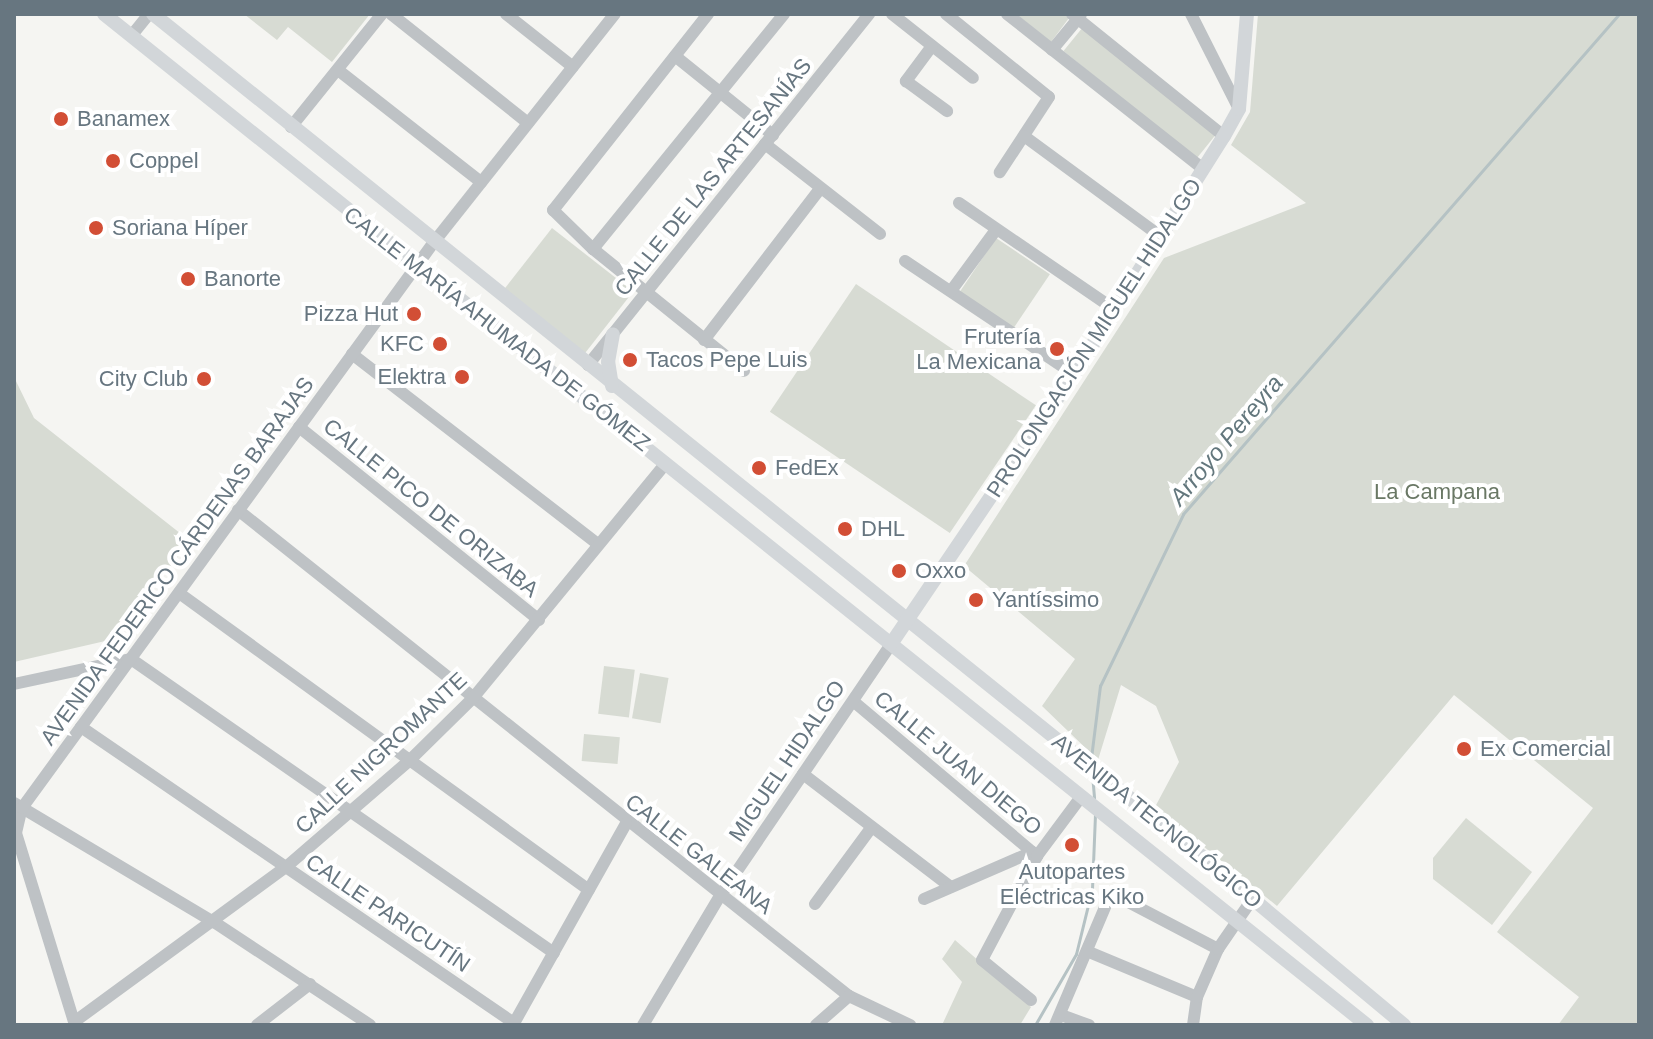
<!DOCTYPE html>
<meta charset="utf-8">
<style>
body{margin:0}
#map{position:relative;width:1653px;height:1039px;overflow:hidden;background:#f5f5f2;font-family:Arial,sans-serif}
div>[style]{position:absolute}
.green>*{inset:0;background:#d7dbd3;transform-origin:0 0}
.stream>*{height:3px;margin:-1.5px;padding:0 1.5px;transform-origin:1.5px;border-radius:1.5px;background:#b5c2c4}
.minor>*{height:12px;margin:-6px;padding:0 6px;transform-origin:6px;border-radius:6px;background:#bec2c5}
.major>*{height:14px;margin:-7px;padding:0 7px;transform-origin:7px;border-radius:7px;background:#d2d6d9}
.dots>*{width:22px;height:22px;translate:-50% -50%;box-sizing:border-box;border:4px solid #fff;border-radius:50%}
span{translate:-50% -50%;white-space:nowrap;text-align:center;line-height:1.15;-webkit-text-stroke:8px #fff;paint-order:stroke}
.poi-label{font-size:22px;color:#677680}
.left{translate:0 -50%;text-align:left}
.right{translate:-100% -50%;text-align:right}
.street-label{font-size:22px;color:#677680}
.park-label{font-size:22px;color:#6a7865}
.water-label{font-size:24px;color:#63777d;font-style:italic}
.frame{position:absolute;inset:0;border:16px solid #677680;pointer-events:none}
</style>
<div id="map">
<div class="green">
<i style="clip-path:polygon(244px 14px,370px 14px,332px 62px,288px 27px,277px 40px)"></i>
<i style="clip-path:polygon(1016px 14px,1064px 14px,1069px 18px,1051px 42px)"></i>
<i style="clip-path:polygon(1258px 14px,1639px 14px,1639px 1025px,1558px 1025px,1579px 997px,1497px 932px,1593px 808px,1454px 695px,1277px 906px,1155px 807px,1179px 762px,1156px 706px,1121px 685px,1098px 760px,1042px 706px,1075px 659px,964px 566px,1164px 258px,1306px 203px,1231px 145px,1250px 112px)"></i>
<i style="left:1083px;top:27px;width:171px;height:31px;rotate:39deg"></i>
<i style="left:552px;top:228px;width:103px;height:78px;rotate:38deg"></i>
<i style="left:996px;top:238px;width:65px;height:65px;rotate:34deg"></i>
<i style="left:856px;top:284px;width:217px;height:154px;rotate:34deg"></i>
<i style="clip-path:polygon(14px 377px,34px 418px,190px 541px,114px 639px,14px 662px)"></i>
<i style="left:604px;top:666px;width:31px;height:48px;rotate:7deg"></i>
<i style="left:640px;top:673px;width:29px;height:46px;rotate:10deg"></i>
<i style="left:584px;top:734px;width:36px;height:27px;rotate:5deg"></i>
<i style="clip-path:polygon(1466px 818px,1532px 872px,1492px 925px,1433px 879px,1433px 858px)"></i>
<i style="clip-path:polygon(955px 940px,1031px 1007px,1020px 1025px,942px 1025px,962px 982px,942px 959px)"></i>
</div>
<div class="stream">
<i style="left:1091px;top:758px;width:73px;rotate:-82.9deg"></i>
<i style="left:1100px;top:686px;width:191px;rotate:-64.2deg"></i>
<i style="left:1183px;top:514px;width:663px;rotate:-48.91deg"></i>
<i style="left:1092px;top:774px;width:24px;rotate:85deg"></i>
<i style="left:1035px;top:1025px;width:82px;rotate:-60deg"></i>
<i style="left:1076px;top:954px;width:67px;rotate:-76.2deg"></i>
<i style="left:1092px;top:889px;width:75px;rotate:-87.7deg"></i>
</div>
<div class="minor">
<i style="left:391px;top:14px;width:175px;rotate:38.5deg"></i>
<i style="left:506px;top:14px;width:85px;rotate:38.3deg"></i>
<i style="left:708px;top:14px;width:250px;rotate:128.3deg"></i>
<i style="left:553px;top:210px;width:56px;rotate:44.3deg"></i>
<i style="left:593px;top:249px;width:194px;rotate:38.9deg"></i>
<i style="left:892px;top:14px;width:103px;rotate:38.3deg"></i>
<i style="left:946px;top:14px;width:132px;rotate:38.9deg"></i>
<i style="left:1049px;top:97px;width:90px;rotate:123.2deg"></i>
<i style="left:1007px;top:14px;width:250px;rotate:38.3deg"></i>
<i style="left:1072px;top:14px;width:195px;rotate:38.8deg"></i>
<i style="left:1191px;top:14px;width:106px;rotate:63.2deg"></i>
<i style="left:132px;top:35px;width:27px;rotate:-51deg"></i>
<i style="left:932px;top:46px;width:44px;rotate:126.6deg"></i>
<i style="left:906px;top:81px;width:51px;rotate:36.2deg"></i>
<i style="left:1052px;top:50px;width:45px;rotate:-50.4deg"></i>
<i style="left:675px;top:56px;width:126px;rotate:38.9deg"></i>
<i style="left:338px;top:70px;width:182px;rotate:38.1deg"></i>
<i style="left:291px;top:127px;width:145px;rotate:-51.2deg"></i>
<i style="left:1024px;top:136px;width:169px;rotate:36.3deg"></i>
<i style="left:765px;top:144px;width:146px;rotate:38deg"></i>
<i style="left:959px;top:203px;width:189px;rotate:34.4deg"></i>
<i style="left:593px;top:249px;width:303px;rotate:-50.9deg"></i>
<i style="left:905px;top:261px;width:203px;rotate:33.8deg"></i>
<i style="left:951px;top:291px;width:74px;rotate:-53.7deg"></i>
<i style="left:704px;top:340px;width:190px;rotate:-52.5deg"></i>
<i style="left:352px;top:354px;width:311px;rotate:37.7deg"></i>
<i style="left:588px;top:365px;width:450px;rotate:-51.3deg"></i>
<i style="left:299px;top:427px;width:308px;rotate:38.8deg"></i>
<i style="left:238px;top:510px;width:781px;rotate:38.5deg"></i>
<i style="left:849px;top:996px;width:68px;rotate:25.4deg"></i>
<i style="left:179px;top:593px;width:506px;rotate:35.92deg"></i>
<i style="left:14px;top:684px;width:120px;rotate:-12.1deg"></i>
<i style="left:131px;top:659px;width:515px;rotate:34.8deg"></i>
<i style="left:853px;top:701px;width:241px;rotate:40.1deg"></i>
<i style="left:81px;top:727px;width:525px;rotate:34.36deg"></i>
<i style="left:803px;top:774px;width:186px;rotate:37.4deg"></i>
<i style="left:14px;top:803px;width:233px;rotate:30.8deg"></i>
<i style="left:214px;top:922px;width:187px;rotate:33.4deg"></i>
<i style="left:924px;top:899px;width:118px;rotate:-23.5deg"></i>
<i style="left:815px;top:904px;width:94px;rotate:-53.6deg"></i>
<i style="left:1089px;top:952px;width:117px;rotate:22.6deg"></i>
<i style="left:1031px;top:1000px;width:63px;rotate:-140.8deg"></i>
<i style="left:982px;top:960px;width:118px;rotate:-62.1deg"></i>
<i style="left:1037px;top:856px;width:74px;rotate:-53.3deg"></i>
<i style="left:1061px;top:1015px;width:30px;rotate:20deg"></i>
<i style="left:74px;top:1022px;width:263px;rotate:-36.2deg"></i>
<i style="left:286px;top:867px;width:164px;rotate:-40.8deg"></i>
<i style="left:410px;top:760px;width:88px;rotate:-44.5deg"></i>
<i style="left:473px;top:698px;width:304px;rotate:-50.6deg"></i>
<i style="left:75px;top:1025px;width:201px;rotate:-107.1deg"></i>
<i style="left:16px;top:833px;width:26px;rotate:-77deg"></i>
<i style="left:22px;top:808px;width:700px;rotate:-53.95deg"></i>
<i style="left:434px;top:242px;width:291px;rotate:-51.6deg"></i>
<i style="left:257px;top:1025px;width:67px;rotate:-37.7deg"></i>
<i style="left:513px;top:1025px;width:231px;rotate:-60.7deg"></i>
<i style="left:643px;top:1025px;width:150px;rotate:-59.2deg"></i>
<i style="left:720px;top:896px;width:305px;rotate:-55.8deg"></i>
<i style="left:816px;top:1025px;width:44px;rotate:-41.3deg"></i>
<i style="left:1055px;top:1025px;width:143px;rotate:-67deg"></i>
<i style="left:1111px;top:893px;width:121px;rotate:27.6deg"></i>
<i style="left:1193px;top:1025px;width:28px;rotate:-82deg"></i>
<i style="left:1197px;top:997px;width:52px;rotate:-66.4deg"></i>
<i style="left:1218px;top:949px;width:62px;rotate:-55.5deg"></i>
</div>
<div class="major">
<i style="left:104px;top:14px;width:1618px;rotate:38.68deg"></i>
<i style="left:153px;top:14px;width:1312px;rotate:38.75deg"></i>
<i style="left:1176px;top:835px;width:297px;rotate:39.8deg"></i>
<i style="left:612px;top:386px;width:24px;rotate:-99deg"></i>
<i style="left:608px;top:362px;width:28px;rotate:-80deg"></i>
<i style="left:891px;top:644px;width:326px;rotate:-55.9deg"></i>
<i style="left:1074px;top:374px;width:281px;rotate:-57.8deg"></i>
<i style="left:1224px;top:136px;width:31px;rotate:-61deg"></i>
<i style="left:1239px;top:109px;width:95px;rotate:-85.2deg"></i>
</div>
<div class="dots">
<i style="left:61px;top:119px;background:#d24e35"></i>
<i style="left:113px;top:161px;background:#d24e35"></i>
<i style="left:96px;top:228px;background:#d24e35"></i>
<i style="left:188px;top:279px;background:#d24e35"></i>
<i style="left:414px;top:314px;background:#d24e35"></i>
<i style="left:440px;top:344px;background:#d24e35"></i>
<i style="left:1057px;top:349px;background:#d24e35"></i>
<i style="left:630px;top:360px;background:#d24e35"></i>
<i style="left:462px;top:377px;background:#d24e35"></i>
<i style="left:204px;top:379px;background:#d24e35"></i>
<i style="left:759px;top:468px;background:#d24e35"></i>
<i style="left:845px;top:529px;background:#d24e35"></i>
<i style="left:899px;top:571px;background:#d24e35"></i>
<i style="left:976px;top:600px;background:#d24e35"></i>
<i style="left:1464px;top:749px;background:#d24e35"></i>
<i style="left:1072px;top:845px;background:#d24e35"></i>
</div>
<div class="poi-label">
<span class="left" style="left:77px;top:119px">Banamex</span>
<span class="left" style="left:129px;top:161px">Coppel</span>
<span class="left" style="left:112px;top:228px">Soriana Híper</span>
<span class="left" style="left:204px;top:279px">Banorte</span>
<span class="right" style="left:398px;top:314px">Pizza Hut</span>
<span class="right" style="left:1041px;top:349px">Frutería<br>La Mexicana</span>
<span class="right" style="left:424px;top:344px">KFC</span>
<span class="left" style="left:646px;top:360px">Tacos Pepe Luis</span>
<span class="right" style="left:446px;top:377px">Elektra</span>
<span class="right" style="left:188px;top:379px">City Club</span>
<span class="left" style="left:775px;top:468px">FedEx</span>
<span class="left" style="left:861px;top:529px">DHL</span>
<span class="left" style="left:915px;top:571px">Oxxo</span>
<span class="left" style="left:992px;top:600px">Yantíssimo</span>
<span class="left" style="left:1480px;top:749px">Ex Comercial</span>
<span style="left:1072px;top:884px">Autopartes<br>Eléctricas Kiko</span>
</div>
<div class="street-label">
<span style="left:713px;top:177px;rotate:-51deg">CALLE DE LAS ARTESANÍAS</span>
<span style="left:497px;top:329px;rotate:38deg">CALLE MARÍA AHUMADA DE GÓMEZ</span>
<span style="left:1094px;top:338px;rotate:-57deg">PROLONGACIÓN MIGUEL HIDALGO</span>
<span style="left:431px;top:508px;rotate:39deg">CALLE PICO DE ORIZABA</span>
<span style="left:177px;top:561px;rotate:-54deg">AVENIDA FEDERICO CÁRDENAS BARAJAS</span>
<span style="left:381px;top:753px;rotate:-43deg">CALLE NIGROMANTE</span>
<span style="left:787px;top:761px;rotate:-56deg">MIGUEL HIDALGO</span>
<span style="left:958px;top:763px;rotate:40deg">CALLE JUAN DIEGO</span>
<span style="left:1157px;top:821px;rotate:39deg">AVENIDA TECNOLÓGICO</span>
<span style="left:699px;top:854px;rotate:38deg">CALLE GALEANA</span>
<span style="left:388px;top:913px;rotate:34deg">CALLE PARICUTÍN</span>
</div>
<div class="park-label">
<span style="left:1437px;top:492px">La Campana</span>
</div>
<div class="water-label">
<span style="left:1226px;top:440px;rotate:-50deg">Arroyo Pereyra</span>
</div>
<div class="frame"></div>
</div>
